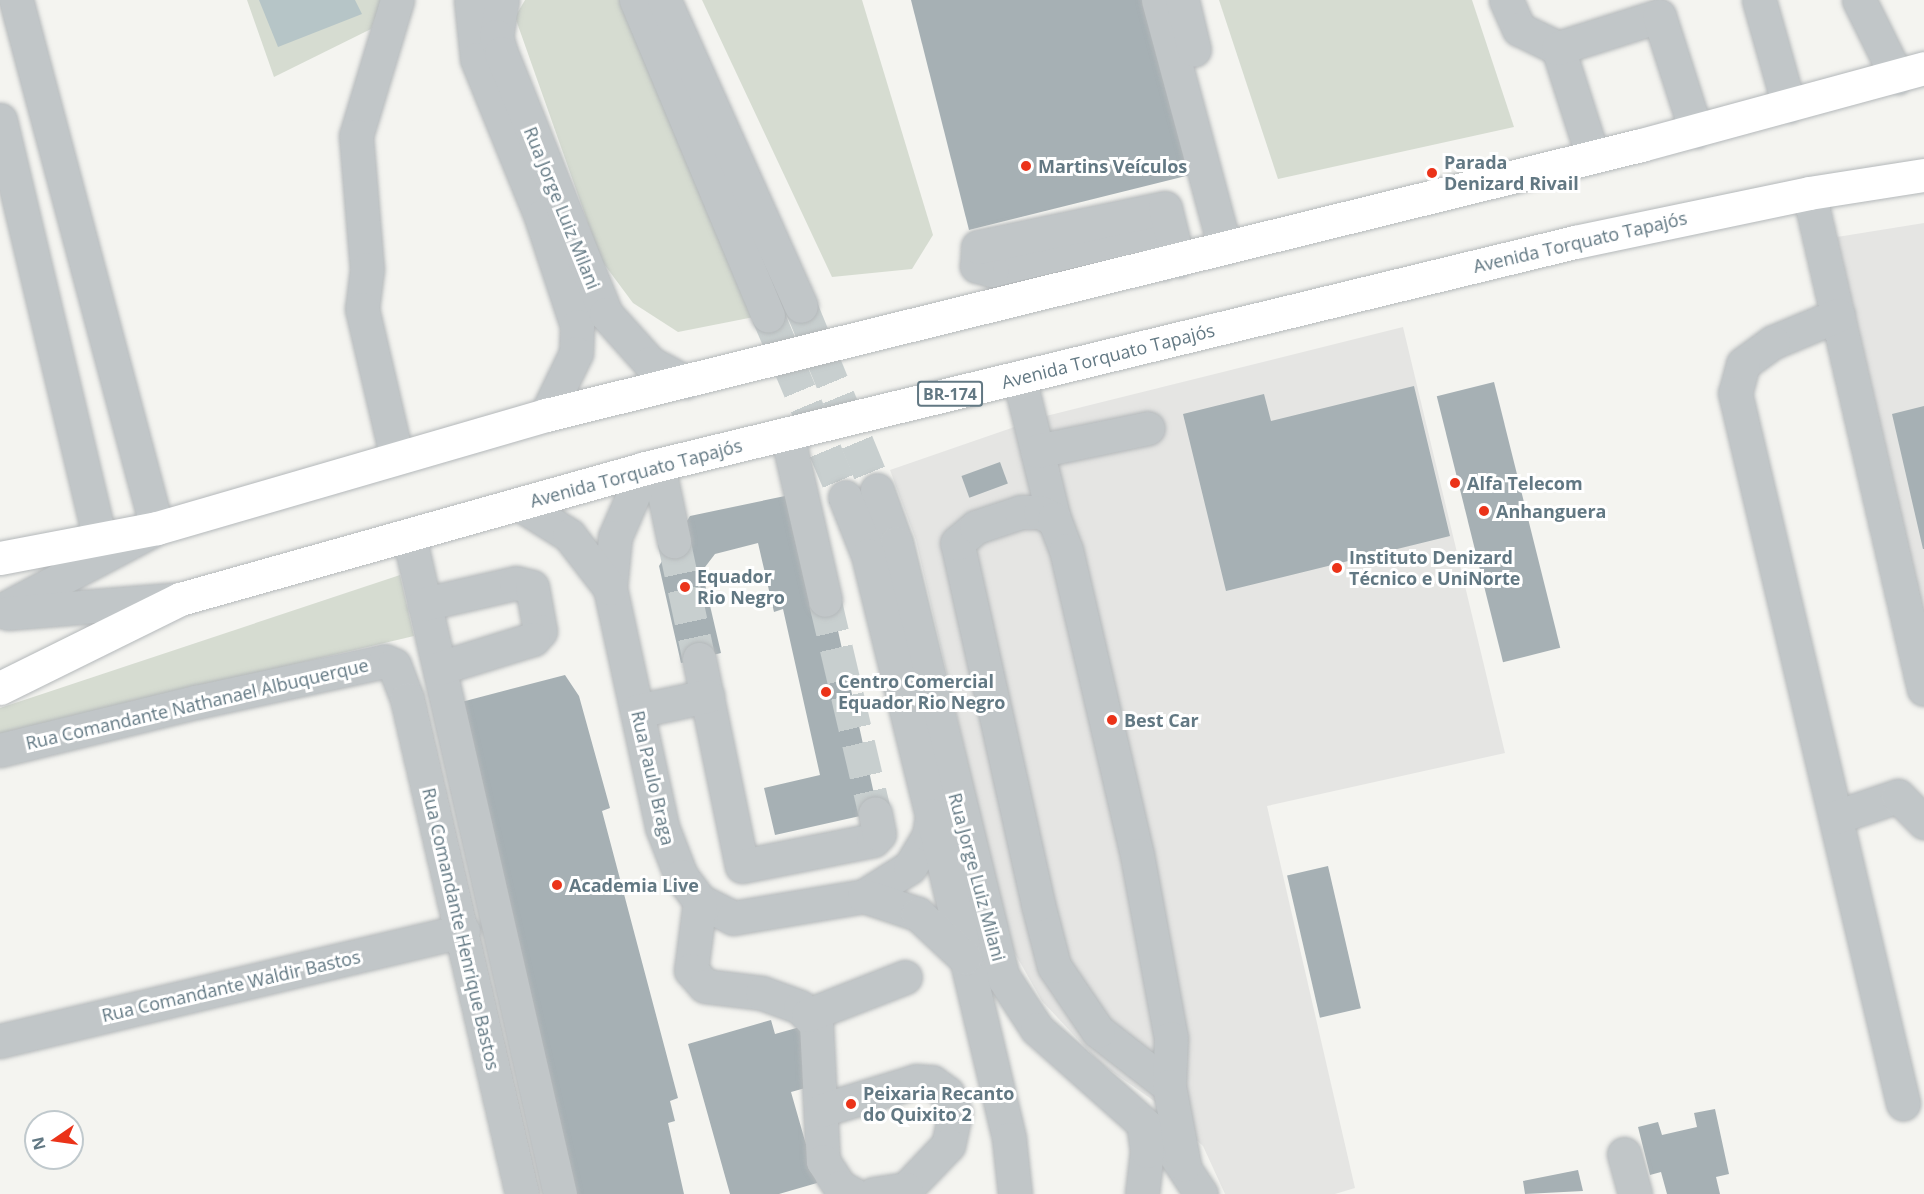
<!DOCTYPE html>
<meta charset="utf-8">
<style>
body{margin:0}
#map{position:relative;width:1924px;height:1194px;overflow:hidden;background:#f4f4f0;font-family:"Open Sans",sans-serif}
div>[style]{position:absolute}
.built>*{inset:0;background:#e5e5e3}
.green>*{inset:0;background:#d6dcd1}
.water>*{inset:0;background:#b6c5c7}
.building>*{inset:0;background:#a6b0b4;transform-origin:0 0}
.minor-tunnel>*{height:33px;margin-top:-16.5px;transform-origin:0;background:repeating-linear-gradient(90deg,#c8cfcf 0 33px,transparent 0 49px)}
.roads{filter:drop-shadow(0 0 2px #b4b8ba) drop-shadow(0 0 2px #b4b8ba)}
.minor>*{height:33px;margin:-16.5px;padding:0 16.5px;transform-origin:16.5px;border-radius:16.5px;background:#c1c6c8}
.highway>*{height:33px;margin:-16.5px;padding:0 16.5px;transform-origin:16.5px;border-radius:16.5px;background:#fff}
.dots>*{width:16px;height:16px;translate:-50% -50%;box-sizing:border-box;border:3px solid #fff;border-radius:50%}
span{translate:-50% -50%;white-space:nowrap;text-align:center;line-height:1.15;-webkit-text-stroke:6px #fff;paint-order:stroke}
.shield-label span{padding:2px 4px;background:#fff;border:2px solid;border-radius:4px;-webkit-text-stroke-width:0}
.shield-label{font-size:16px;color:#627883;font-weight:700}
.poi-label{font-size:18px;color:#627883;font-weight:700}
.left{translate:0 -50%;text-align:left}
.street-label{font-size:18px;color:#627883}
.north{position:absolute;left:24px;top:1110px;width:60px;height:60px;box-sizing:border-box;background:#fff;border:2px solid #c0c9cd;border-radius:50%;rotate:257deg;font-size:16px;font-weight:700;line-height:24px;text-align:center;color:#627883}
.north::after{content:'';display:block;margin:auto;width:21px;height:27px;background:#eb3319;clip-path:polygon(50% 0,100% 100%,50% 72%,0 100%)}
</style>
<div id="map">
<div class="built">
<i style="clip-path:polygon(1924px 223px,1924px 613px,1837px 237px)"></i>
<i style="clip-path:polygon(1403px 327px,1505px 753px,1267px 806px,1355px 1188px,1335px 1194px,1225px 1194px,1203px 1146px,1157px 1103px,1100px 1063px,1042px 1001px,1009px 943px,916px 540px,890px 470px,1046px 416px)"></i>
</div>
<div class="green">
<i style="clip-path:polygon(247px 0,382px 0,371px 29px,274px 77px)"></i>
<i style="clip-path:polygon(525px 0,622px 0,754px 317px,678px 332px,633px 303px,601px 260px,515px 17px)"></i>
<i style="clip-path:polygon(702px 0,862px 0,933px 235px,912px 269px,832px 277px)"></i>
<i style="clip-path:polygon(1219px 0,1472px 0,1514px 127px,1278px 179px)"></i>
<i style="clip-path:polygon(400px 575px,414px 636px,0 734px,0 708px)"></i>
</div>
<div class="water">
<i style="clip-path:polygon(259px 0,355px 0,362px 14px,278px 47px)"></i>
</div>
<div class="building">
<i style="clip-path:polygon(911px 0,1154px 0,1198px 173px,969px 230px)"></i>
<i style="left:1494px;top:382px;width:274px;height:59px;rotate:76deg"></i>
<i style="clip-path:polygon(1414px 386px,1450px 536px,1226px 591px,1183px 414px,1264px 394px,1271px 421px)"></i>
<i style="clip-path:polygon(1924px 406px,1924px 549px,1923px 549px,1892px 414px)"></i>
<i style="left:1000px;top:462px;width:23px;height:41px;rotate:70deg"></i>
<i style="clip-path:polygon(785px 496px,831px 599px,878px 812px,775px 835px,764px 788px,820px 775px,783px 609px,774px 612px,758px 543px,715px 554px,702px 571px,721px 653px,681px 663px,659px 566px,690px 516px)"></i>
<i style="clip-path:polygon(565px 675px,579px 696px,610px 808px,602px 811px,678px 1098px,670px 1101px,675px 1121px,668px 1123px,684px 1194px,564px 1194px,450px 705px)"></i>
<i style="left:1328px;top:866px;width:146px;height:42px;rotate:77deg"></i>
<i style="clip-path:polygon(771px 1020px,775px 1034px,800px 1027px,816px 1085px,791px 1092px,817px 1183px,779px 1194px,730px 1194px,688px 1044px)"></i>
<i style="clip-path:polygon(1715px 1109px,1729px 1174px,1716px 1177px,1720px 1194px,1667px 1194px,1661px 1172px,1650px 1175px,1638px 1127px,1658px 1122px,1662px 1135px,1697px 1127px,1694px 1113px)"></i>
<i style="clip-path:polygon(1578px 1170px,1583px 1191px,1525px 1194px,1523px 1181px)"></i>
</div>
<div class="minor-tunnel">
<i style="left:801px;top:306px;width:199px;rotate:67.6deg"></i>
<i style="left:768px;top:315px;width:198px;rotate:67.1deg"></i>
<i style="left:674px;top:541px;width:121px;rotate:78deg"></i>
<i style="left:825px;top:600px;width:219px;rotate:76.8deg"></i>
</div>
<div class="roads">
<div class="minor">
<i style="left:397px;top:0;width:142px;rotate:106.8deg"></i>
<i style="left:356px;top:136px;width:133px;rotate:85.3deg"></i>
<i style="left:367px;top:269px;width:40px;rotate:97.1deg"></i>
<i style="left:362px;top:309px;width:153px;rotate:76.8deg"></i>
<i style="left:471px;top:0;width:59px;rotate:84.2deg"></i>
<i style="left:477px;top:59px;width:170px;rotate:67.9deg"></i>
<i style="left:541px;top:217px;width:115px;rotate:71.7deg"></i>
<i style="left:577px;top:326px;width:27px;rotate:92deg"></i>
<i style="left:576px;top:353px;width:69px;rotate:115.8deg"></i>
<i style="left:502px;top:0;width:36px;rotate:99deg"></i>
<i style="left:496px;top:36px;width:18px;rotate:74deg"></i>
<i style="left:501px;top:53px;width:281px;rotate:68.1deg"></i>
<i style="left:606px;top:314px;width:66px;rotate:48.1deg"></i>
<i style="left:650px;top:363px;width:40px;rotate:28deg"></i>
<i style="left:636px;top:0;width:342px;rotate:67.3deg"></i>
<i style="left:664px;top:0;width:335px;rotate:65.9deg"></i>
<i style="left:1158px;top:0;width:257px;rotate:74.9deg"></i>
<i style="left:1182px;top:0;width:51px;rotate:76.5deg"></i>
<i style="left:1506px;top:0;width:32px;rotate:66deg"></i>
<i style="left:1519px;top:29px;width:43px;rotate:26deg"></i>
<i style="left:1759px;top:0;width:110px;rotate:74.2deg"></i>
<i style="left:1859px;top:0;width:86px;rotate:63.7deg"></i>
<i style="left:0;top:120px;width:432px;rotate:76.6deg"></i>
<i style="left:1593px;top:157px;width:114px;rotate:-107.8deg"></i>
<i style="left:1558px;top:48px;width:106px;rotate:-17.6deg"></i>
<i style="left:1659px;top:16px;width:121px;rotate:72.2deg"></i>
<i style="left:1809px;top:193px;width:509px;rotate:76.95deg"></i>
<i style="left:1162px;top:264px;width:34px;rotate:-104deg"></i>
<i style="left:1154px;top:231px;width:167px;rotate:166.5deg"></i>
<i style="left:992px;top:270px;width:16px;rotate:-165deg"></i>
<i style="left:977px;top:266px;width:19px;rotate:-87deg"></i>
<i style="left:978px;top:247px;width:191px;rotate:-11.8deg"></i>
<i style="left:1165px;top:208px;width:54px;rotate:76deg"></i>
<i style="left:1838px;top:315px;width:70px;rotate:157.4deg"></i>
<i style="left:1773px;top:342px;width:37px;rotate:144deg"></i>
<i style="left:1743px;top:364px;width:30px;rotate:105deg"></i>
<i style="left:1735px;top:393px;width:730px;rotate:76.69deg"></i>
<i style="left:1019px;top:377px;width:146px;rotate:76.2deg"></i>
<i style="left:787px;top:434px;width:170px;rotate:77.1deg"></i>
<i style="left:1037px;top:451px;width:113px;rotate:-11.7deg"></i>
<i style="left:658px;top:465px;width:78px;rotate:78.1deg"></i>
<i style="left:645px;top:468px;width:75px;rotate:113.5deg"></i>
<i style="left:615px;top:537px;width:51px;rotate:95.6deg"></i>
<i style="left:610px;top:588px;width:245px;rotate:77.7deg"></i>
<i style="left:662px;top:827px;width:53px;rotate:68.8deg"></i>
<i style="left:681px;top:876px;width:31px;rotate:53deg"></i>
<i style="left:700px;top:901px;width:37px;rotate:27deg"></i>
<i style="left:733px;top:918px;width:133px;rotate:-9.5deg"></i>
<i style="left:864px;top:896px;width:54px;rotate:-32.2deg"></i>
<i style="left:910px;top:867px;width:37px;rotate:-59deg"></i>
<i style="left:929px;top:835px;width:20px;rotate:-81deg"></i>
<i style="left:877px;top:490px;width:56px;rotate:70.3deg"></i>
<i style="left:896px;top:543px;width:447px;rotate:76.2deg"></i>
<i style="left:1003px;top:977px;width:62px;rotate:56.8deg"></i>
<i style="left:1037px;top:1029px;width:178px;rotate:41.6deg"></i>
<i style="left:1170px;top:1147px;width:56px;rotate:56.6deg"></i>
<i style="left:845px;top:497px;width:62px;rotate:68.4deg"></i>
<i style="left:868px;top:555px;width:268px;rotate:76.2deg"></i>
<i style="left:932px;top:815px;width:333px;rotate:76.6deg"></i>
<i style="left:1009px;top:1139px;width:55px;rotate:83.8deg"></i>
<i style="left:521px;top:505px;width:57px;rotate:32deg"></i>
<i style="left:569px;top:535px;width:67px;rotate:52.3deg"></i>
<i style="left:409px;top:536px;width:675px;rotate:77.08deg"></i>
<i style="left:424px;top:604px;width:94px;rotate:-12.9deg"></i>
<i style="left:516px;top:583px;width:16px;rotate:14deg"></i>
<i style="left:532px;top:587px;width:45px;rotate:79.7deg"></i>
<i style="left:540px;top:631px;width:11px;rotate:131deg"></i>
<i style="left:533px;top:639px;width:97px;rotate:162.7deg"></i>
<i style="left:0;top:611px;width:178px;rotate:-27.9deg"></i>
<i style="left:157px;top:528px;width:547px;rotate:-104.95deg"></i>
<i style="left:8px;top:613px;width:173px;rotate:-4.7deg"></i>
<i style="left:699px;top:659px;width:211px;rotate:78.3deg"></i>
<i style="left:742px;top:866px;width:134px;rotate:-11.2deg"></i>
<i style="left:873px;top:840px;width:8px;rotate:-45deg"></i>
<i style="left:879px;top:834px;width:21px;rotate:-101deg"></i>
<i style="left:637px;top:711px;width:72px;rotate:-12.1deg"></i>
<i style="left:0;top:750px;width:202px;rotate:-13.8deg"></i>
<i style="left:196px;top:702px;width:193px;rotate:-12.2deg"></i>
<i style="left:385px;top:661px;width:10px;rotate:24deg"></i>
<i style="left:394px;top:665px;width:36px;rotate:69deg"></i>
<i style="left:407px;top:699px;width:508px;rotate:76.92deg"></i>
<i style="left:1836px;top:817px;width:65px;rotate:-18.7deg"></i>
<i style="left:1898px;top:796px;width:37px;rotate:45deg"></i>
<i style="left:864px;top:896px;width:57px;rotate:18.4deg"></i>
<i style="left:918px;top:914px;width:64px;rotate:43.1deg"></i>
<i style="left:700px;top:901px;width:70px;rotate:97.4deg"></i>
<i style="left:691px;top:970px;width:21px;rotate:49deg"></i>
<i style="left:705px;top:986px;width:57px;rotate:7deg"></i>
<i style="left:762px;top:993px;width:40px;rotate:20.2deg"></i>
<i style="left:800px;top:1007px;width:23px;rotate:47deg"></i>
<i style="left:816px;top:1024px;width:137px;rotate:87.1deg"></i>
<i style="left:823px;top:1161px;width:31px;rotate:57deg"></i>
<i style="left:840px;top:1187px;width:15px;rotate:28deg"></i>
<i style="left:808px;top:1015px;width:104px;rotate:-21.4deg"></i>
<i style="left:0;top:1041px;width:476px;rotate:-13.4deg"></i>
<i style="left:1169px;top:1086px;width:90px;rotate:-142.2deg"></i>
<i style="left:1098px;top:1031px;width:78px;rotate:-124.1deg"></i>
<i style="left:1054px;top:966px;width:64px;rotate:-104.5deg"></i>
<i style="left:1038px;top:904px;width:370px;rotate:-102.6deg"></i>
<i style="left:957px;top:543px;width:25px;rotate:-40deg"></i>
<i style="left:976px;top:527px;width:47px;rotate:-18.4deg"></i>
<i style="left:1021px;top:512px;width:19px"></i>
<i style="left:1040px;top:512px;width:16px;rotate:27deg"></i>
<i style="left:1054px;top:519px;width:33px;rotate:69deg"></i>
<i style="left:1066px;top:550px;width:313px;rotate:76.9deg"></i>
<i style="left:1137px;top:855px;width:186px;rotate:79.5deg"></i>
<i style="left:1171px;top:1038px;width:48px;rotate:92.4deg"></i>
<i style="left:1169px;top:1086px;width:80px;rotate:79.2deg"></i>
<i style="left:822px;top:1110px;width:98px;rotate:-17.1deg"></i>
<i style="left:916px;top:1081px;width:16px;rotate:4deg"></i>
<i style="left:932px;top:1082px;width:19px;rotate:36deg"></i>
<i style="left:947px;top:1093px;width:22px;rotate:68deg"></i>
<i style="left:955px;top:1113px;width:33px;rotate:102deg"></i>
<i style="left:948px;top:1145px;width:61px;rotate:133.7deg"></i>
<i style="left:906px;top:1189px;width:33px;rotate:171deg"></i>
<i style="left:1624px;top:1154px;width:41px;rotate:74.6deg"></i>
<i style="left:1142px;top:1194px;width:43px;rotate:-83.4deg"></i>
<i style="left:1147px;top:1151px;width:28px;rotate:-98deg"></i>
</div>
<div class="highway">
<i style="left:0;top:558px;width:160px;rotate:-10.8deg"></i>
<i style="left:157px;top:528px;width:405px;rotate:-16.2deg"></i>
<i style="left:546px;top:415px;width:1128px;rotate:-13.85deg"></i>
<i style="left:1641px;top:145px;width:293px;rotate:-15.2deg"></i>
<i style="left:0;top:688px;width:201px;rotate:-26.3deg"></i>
<i style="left:180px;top:599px;width:483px;rotate:-15.7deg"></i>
<i style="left:645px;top:468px;width:957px;rotate:-13.66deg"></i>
<i style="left:1575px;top:242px;width:239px;rotate:-11.8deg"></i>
<i style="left:1809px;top:193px;width:116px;rotate:-8.9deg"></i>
</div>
</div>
<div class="dots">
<i style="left:1026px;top:166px;background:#eb3319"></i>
<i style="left:1432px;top:173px;background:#eb3319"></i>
<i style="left:1455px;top:483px;background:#eb3319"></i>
<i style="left:1484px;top:511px;background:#eb3319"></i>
<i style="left:1337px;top:568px;background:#eb3319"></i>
<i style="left:685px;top:587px;background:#eb3319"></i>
<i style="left:826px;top:692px;background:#eb3319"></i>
<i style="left:1112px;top:720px;background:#eb3319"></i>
<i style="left:557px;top:885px;background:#eb3319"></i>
<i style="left:851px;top:1104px;background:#eb3319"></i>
</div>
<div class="shield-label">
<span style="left:950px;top:394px">BR-174</span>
</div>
<div class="poi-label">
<span class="left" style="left:1444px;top:173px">Parada<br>Denizard Rivail</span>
<span class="left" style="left:1038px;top:166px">Martins Veículos</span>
<span class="left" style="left:1467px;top:483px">Alfa Telecom</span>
<span class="left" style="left:1496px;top:511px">Anhanguera</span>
<span class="left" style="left:1349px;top:568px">Instituto Denizard<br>Técnico e UniNorte</span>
<span class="left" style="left:697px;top:587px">Equador<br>Rio Negro</span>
<span class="left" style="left:838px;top:692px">Centro Comercial<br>Equador Rio Negro</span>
<span class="left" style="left:1124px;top:720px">Best Car</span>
<span class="left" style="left:569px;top:885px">Academia Live</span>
<span class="left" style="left:863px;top:1104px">Peixaria Recanto<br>do Quixito 2</span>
</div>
<div class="street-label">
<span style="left:562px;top:208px;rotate:68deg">Rua Jorge Luiz Milani</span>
<span style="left:1580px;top:242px;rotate:-13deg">Avenida Torquato Tapajós</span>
<span style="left:1108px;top:356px;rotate:-14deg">Avenida Torquato Tapajós</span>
<span style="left:636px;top:473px;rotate:-15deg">Avenida Torquato Tapajós</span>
<span style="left:197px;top:704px;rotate:-13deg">Rua Comandante Nathanael Albuquerque</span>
<span style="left:653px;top:778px;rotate:77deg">Rua Paulo Braga</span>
<span style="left:977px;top:877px;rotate:75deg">Rua Jorge Luiz Milani</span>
<span style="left:461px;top:929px;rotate:77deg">Rua Comandante Henrique Bastos</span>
<span style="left:231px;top:986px;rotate:-13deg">Rua Comandante Waldir Bastos</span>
</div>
<div class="north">N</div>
</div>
